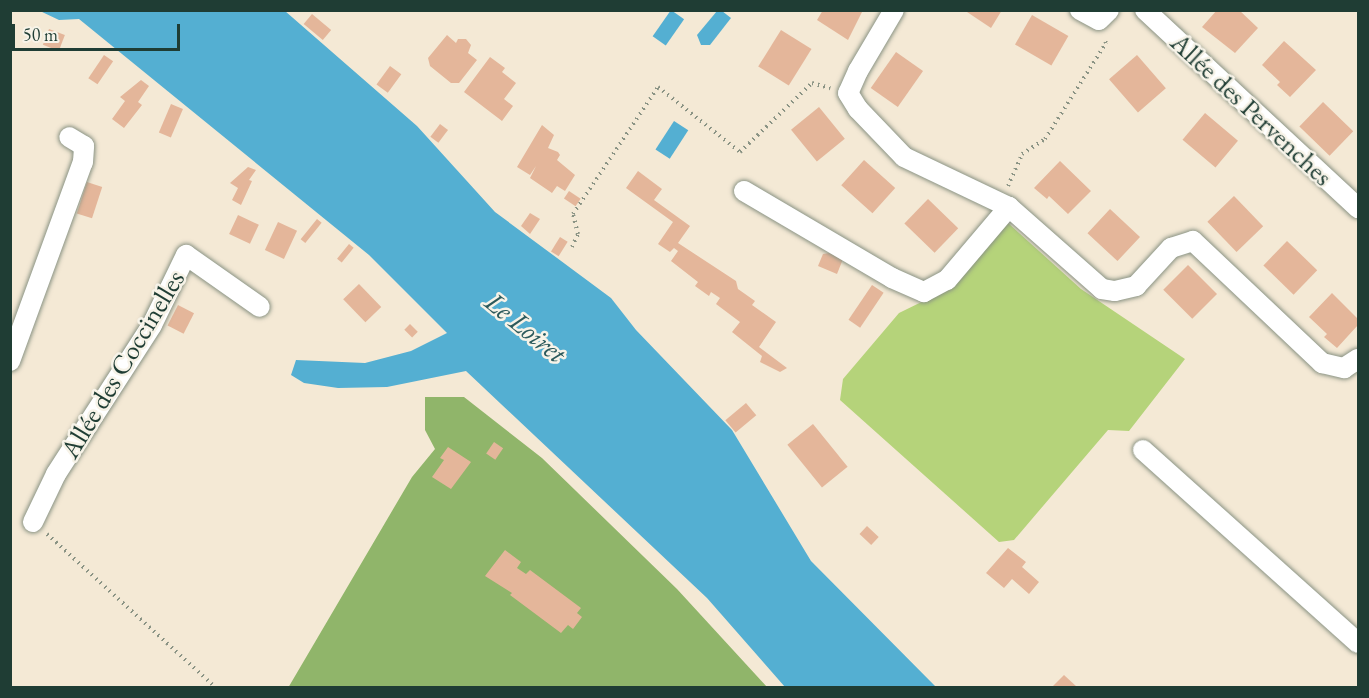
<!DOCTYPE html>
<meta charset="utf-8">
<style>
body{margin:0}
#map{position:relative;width:1369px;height:698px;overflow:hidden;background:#f4e9d5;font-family:"EB Garamond",serif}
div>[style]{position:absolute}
.green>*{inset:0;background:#b5d37a}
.forest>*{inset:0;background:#90b56a}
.water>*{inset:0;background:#54afd2;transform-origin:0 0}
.building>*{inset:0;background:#e4b69a;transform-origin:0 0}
.path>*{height:4px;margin-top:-2px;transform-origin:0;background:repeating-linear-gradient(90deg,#8a9384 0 1.5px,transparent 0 6px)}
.roads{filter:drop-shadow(0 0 2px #8a9384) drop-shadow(0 0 2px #8a9384)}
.street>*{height:20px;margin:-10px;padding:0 10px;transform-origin:10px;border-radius:10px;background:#fff}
span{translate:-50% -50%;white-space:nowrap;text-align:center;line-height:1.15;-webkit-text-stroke:5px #f7f3e8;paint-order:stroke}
.street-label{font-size:27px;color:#1f3d34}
.water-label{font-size:28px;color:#2c5a5c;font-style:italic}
.frame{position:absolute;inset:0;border:12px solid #1f3d34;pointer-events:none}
.scale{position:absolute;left:12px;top:24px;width:168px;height:27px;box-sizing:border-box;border:3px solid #1f3d34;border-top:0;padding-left:8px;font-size:18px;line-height:21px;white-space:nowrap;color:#1f3d34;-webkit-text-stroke:4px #f7f3e8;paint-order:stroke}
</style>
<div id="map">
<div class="green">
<i style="clip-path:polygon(1007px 222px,1081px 289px,1185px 359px,1129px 431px,1108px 430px,1014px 540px,999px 542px,840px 400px,843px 379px,899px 313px,944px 291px)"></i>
</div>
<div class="forest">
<i style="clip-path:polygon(425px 397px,464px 397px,542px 458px,677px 589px,767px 687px,288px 688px,412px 477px,435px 449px,425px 430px)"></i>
</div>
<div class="water">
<i style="left:671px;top:10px;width:16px;height:32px;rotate:35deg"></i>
<i style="clip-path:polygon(285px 11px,417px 126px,495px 212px,611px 298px,636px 330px,732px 430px,811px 561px,936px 687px,785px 687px,707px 598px,466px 371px,387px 387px,338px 388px,304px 383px,291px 375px,296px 360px,365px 363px,411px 351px,447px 333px,369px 255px,79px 19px,59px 20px,40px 11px)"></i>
<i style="clip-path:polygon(717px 11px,722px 11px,731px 18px,710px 45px,701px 45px,697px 35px)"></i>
<i style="left:674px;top:121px;width:17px;height:34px;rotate:33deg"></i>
</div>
<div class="building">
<i style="clip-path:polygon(823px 10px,863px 10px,848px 40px,817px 20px)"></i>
<i style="clip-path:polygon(964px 10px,1002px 10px,991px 28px)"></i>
<i style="clip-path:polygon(1217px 10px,1239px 10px,1258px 28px,1235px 53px,1202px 27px)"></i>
<i style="left:312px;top:14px;width:25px;height:13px;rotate:40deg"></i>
<i style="left:1032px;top:15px;width:42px;height:34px;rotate:30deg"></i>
<i style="left:49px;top:29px;width:17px;height:17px;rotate:21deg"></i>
<i style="left:781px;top:30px;width:36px;height:43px;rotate:32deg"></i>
<i style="clip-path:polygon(447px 35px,456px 43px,458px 39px,466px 39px,471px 45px,468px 53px,477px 60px,459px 83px,451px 83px,430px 66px,428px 58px)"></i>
<i style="clip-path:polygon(1284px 41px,1316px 70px,1290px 97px,1277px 85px,1280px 82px,1262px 65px)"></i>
<i style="left:896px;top:52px;width:33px;height:44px;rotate:35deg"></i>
<i style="left:104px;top:55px;width:11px;height:28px;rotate:34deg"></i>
<i style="left:1137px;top:55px;width:44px;height:37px;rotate:49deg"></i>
<i style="clip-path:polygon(490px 57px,505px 68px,502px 72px,516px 83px,504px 99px,513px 106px,502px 121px,464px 92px)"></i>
<i style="left:390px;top:66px;width:14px;height:23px;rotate:36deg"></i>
<i style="clip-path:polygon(141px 80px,149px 86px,138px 102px,142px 105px,124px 128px,112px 119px,125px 101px,120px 97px)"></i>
<i style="left:1323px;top:102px;width:42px;height:34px;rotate:44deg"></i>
<i style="left:171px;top:104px;width:13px;height:31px;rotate:23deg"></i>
<i style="left:819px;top:107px;width:41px;height:36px;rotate:51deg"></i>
<i style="left:1205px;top:113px;width:43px;height:35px;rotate:40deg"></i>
<i style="left:440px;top:124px;width:10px;height:16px;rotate:37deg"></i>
<i style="clip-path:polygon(542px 125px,554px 135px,548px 148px,558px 152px,560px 155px,557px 160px,575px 175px,565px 191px,557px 186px,552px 193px,530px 178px,536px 166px,530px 175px,517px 167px)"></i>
<i style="left:864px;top:160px;width:42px;height:34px;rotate:42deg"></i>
<i style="clip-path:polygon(1060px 161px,1091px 191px,1068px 214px,1049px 196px,1047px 199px,1034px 188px)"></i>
<i style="clip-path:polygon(248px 167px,256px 170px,249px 180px,252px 181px,241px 205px,232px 200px,238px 188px,230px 183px)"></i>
<i style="clip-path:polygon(638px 171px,662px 189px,654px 200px,690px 226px,678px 243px,736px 281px,738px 289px,755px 301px,752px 305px,776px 322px,759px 347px,787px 368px,780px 372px,760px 362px,762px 356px,732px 332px,740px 322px,716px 304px,720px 298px,711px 292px,709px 296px,695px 286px,698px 282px,671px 261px,678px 251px,674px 248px,670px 252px,658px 244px,673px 222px,626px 188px)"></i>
<i style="left:87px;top:182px;width:16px;height:33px;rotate:18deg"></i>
<i style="left:569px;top:191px;width:14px;height:9px;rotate:34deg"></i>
<i style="left:1234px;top:196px;width:42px;height:37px;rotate:46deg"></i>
<i style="left:928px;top:199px;width:42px;height:34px;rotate:44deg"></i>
<i style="left:1110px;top:209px;width:41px;height:33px;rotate:43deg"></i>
<i style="clip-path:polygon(530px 213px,540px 219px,530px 234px,521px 226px)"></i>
<i style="left:238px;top:215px;width:23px;height:21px;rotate:25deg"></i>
<i style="left:317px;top:219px;width:6px;height:26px;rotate:39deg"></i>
<i style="left:278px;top:222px;width:21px;height:31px;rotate:25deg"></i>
<i style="left:560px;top:237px;width:9px;height:17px;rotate:32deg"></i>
<i style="left:1287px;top:241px;width:42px;height:34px;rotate:44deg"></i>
<i style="left:349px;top:244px;width:6px;height:19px;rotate:39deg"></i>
<i style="clip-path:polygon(829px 253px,843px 259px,837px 274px,818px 266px,823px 254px)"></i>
<i style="left:1188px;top:265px;width:41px;height:35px;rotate:45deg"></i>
<i style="left:359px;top:284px;width:32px;height:22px;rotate:46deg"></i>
<i style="left:872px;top:285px;width:14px;height:42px;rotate:34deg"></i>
<i style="clip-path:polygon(1332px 293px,1358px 319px,1358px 325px,1337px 348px,1324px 337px,1327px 334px,1309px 317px)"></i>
<i style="left:178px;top:305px;width:18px;height:23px;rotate:27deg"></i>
<i style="left:410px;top:324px;width:11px;height:8px;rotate:45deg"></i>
<i style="left:746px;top:403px;width:16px;height:27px;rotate:50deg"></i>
<i style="left:813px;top:424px;width:55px;height:33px;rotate:51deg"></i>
<i style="left:494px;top:442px;width:11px;height:14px;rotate:34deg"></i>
<i style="clip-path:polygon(448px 447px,471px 462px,451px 489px,432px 477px,444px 460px,440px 458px)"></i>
<i style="left:867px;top:526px;width:16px;height:11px;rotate:43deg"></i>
<i style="clip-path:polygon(1008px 548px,1026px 562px,1022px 567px,1039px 582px,1029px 594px,1012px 579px,1004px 588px,986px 573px)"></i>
<i style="clip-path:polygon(505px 550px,521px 562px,517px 568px,526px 574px,530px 570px,581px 608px,577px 613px,582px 617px,573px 629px,568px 625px,561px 633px,510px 595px,512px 593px,485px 576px)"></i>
<i style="clip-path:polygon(1064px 675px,1077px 687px,1052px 687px)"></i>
</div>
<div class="path">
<i style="left:1008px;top:186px;width:35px;rotate:-66deg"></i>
<i style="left:1022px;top:154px;width:27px;rotate:-33deg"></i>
<i style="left:1045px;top:139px;width:114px;rotate:-57.6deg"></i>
<i style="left:1106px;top:43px;width:5px;rotate:-112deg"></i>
<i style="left:572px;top:247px;width:14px;rotate:-65deg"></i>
<i style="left:578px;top:234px;width:21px;rotate:-104deg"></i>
<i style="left:573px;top:214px;width:153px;rotate:-56.2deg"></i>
<i style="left:658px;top:87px;width:105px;rotate:38.4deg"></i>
<i style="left:740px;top:152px;width:100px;rotate:-43.8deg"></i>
<i style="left:812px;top:83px;width:19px;rotate:16deg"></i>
<i style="left:47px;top:534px;width:229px;rotate:42.3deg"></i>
</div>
<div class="roads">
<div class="street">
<i style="left:894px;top:10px;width:71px;rotate:120.5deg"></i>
<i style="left:858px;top:71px;width:24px;rotate:114deg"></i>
<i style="left:848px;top:93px;width:19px;rotate:58deg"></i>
<i style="left:858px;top:109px;width:66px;rotate:46.2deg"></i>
<i style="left:904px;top:157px;width:116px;rotate:25.5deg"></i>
<i style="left:1009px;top:207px;width:124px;rotate:41.4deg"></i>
<i style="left:1102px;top:289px;width:13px;rotate:9deg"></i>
<i style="left:1115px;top:291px;width:22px;rotate:-13deg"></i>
<i style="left:1136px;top:286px;width:52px;rotate:-47.4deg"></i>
<i style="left:1171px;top:248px;width:23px;rotate:-18deg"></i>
<i style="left:1193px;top:241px;width:178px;rotate:43.4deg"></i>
<i style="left:1322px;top:363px;width:23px;rotate:13deg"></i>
<i style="left:1344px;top:368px;width:17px;rotate:-33deg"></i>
<i style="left:1080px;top:10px;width:21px;rotate:28deg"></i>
<i style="left:1099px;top:20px;width:14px;rotate:-45deg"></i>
<i style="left:1145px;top:10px;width:291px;rotate:42.9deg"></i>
<i style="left:744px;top:191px;width:172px;rotate:30.4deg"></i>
<i style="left:892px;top:278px;width:35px;rotate:24deg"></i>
<i style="left:924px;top:292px;width:26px;rotate:-28deg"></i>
<i style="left:947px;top:280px;width:96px;rotate:-49.7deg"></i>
<i style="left:10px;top:361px;width:212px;rotate:-69.9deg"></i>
<i style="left:83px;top:162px;width:16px;rotate:-86deg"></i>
<i style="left:84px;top:146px;width:17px;rotate:-149deg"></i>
<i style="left:1143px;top:450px;width:289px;rotate:41.9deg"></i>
<i style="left:33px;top:522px;width:53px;rotate:-64.4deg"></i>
<i style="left:56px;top:474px;width:177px;rotate:-57.2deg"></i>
<i style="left:152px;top:325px;width:78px;rotate:-64.1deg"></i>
<i style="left:186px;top:255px;width:90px;rotate:35.1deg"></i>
</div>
</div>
<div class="street-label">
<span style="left:1252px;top:109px;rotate:43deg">Allée des Pervenches</span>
<span style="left:122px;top:364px;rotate:-59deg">Allée des Coccinelles</span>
</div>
<div class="water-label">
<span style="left:526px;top:327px;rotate:39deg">Le Loiret</span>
</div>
<div class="frame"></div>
<div class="scale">50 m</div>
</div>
